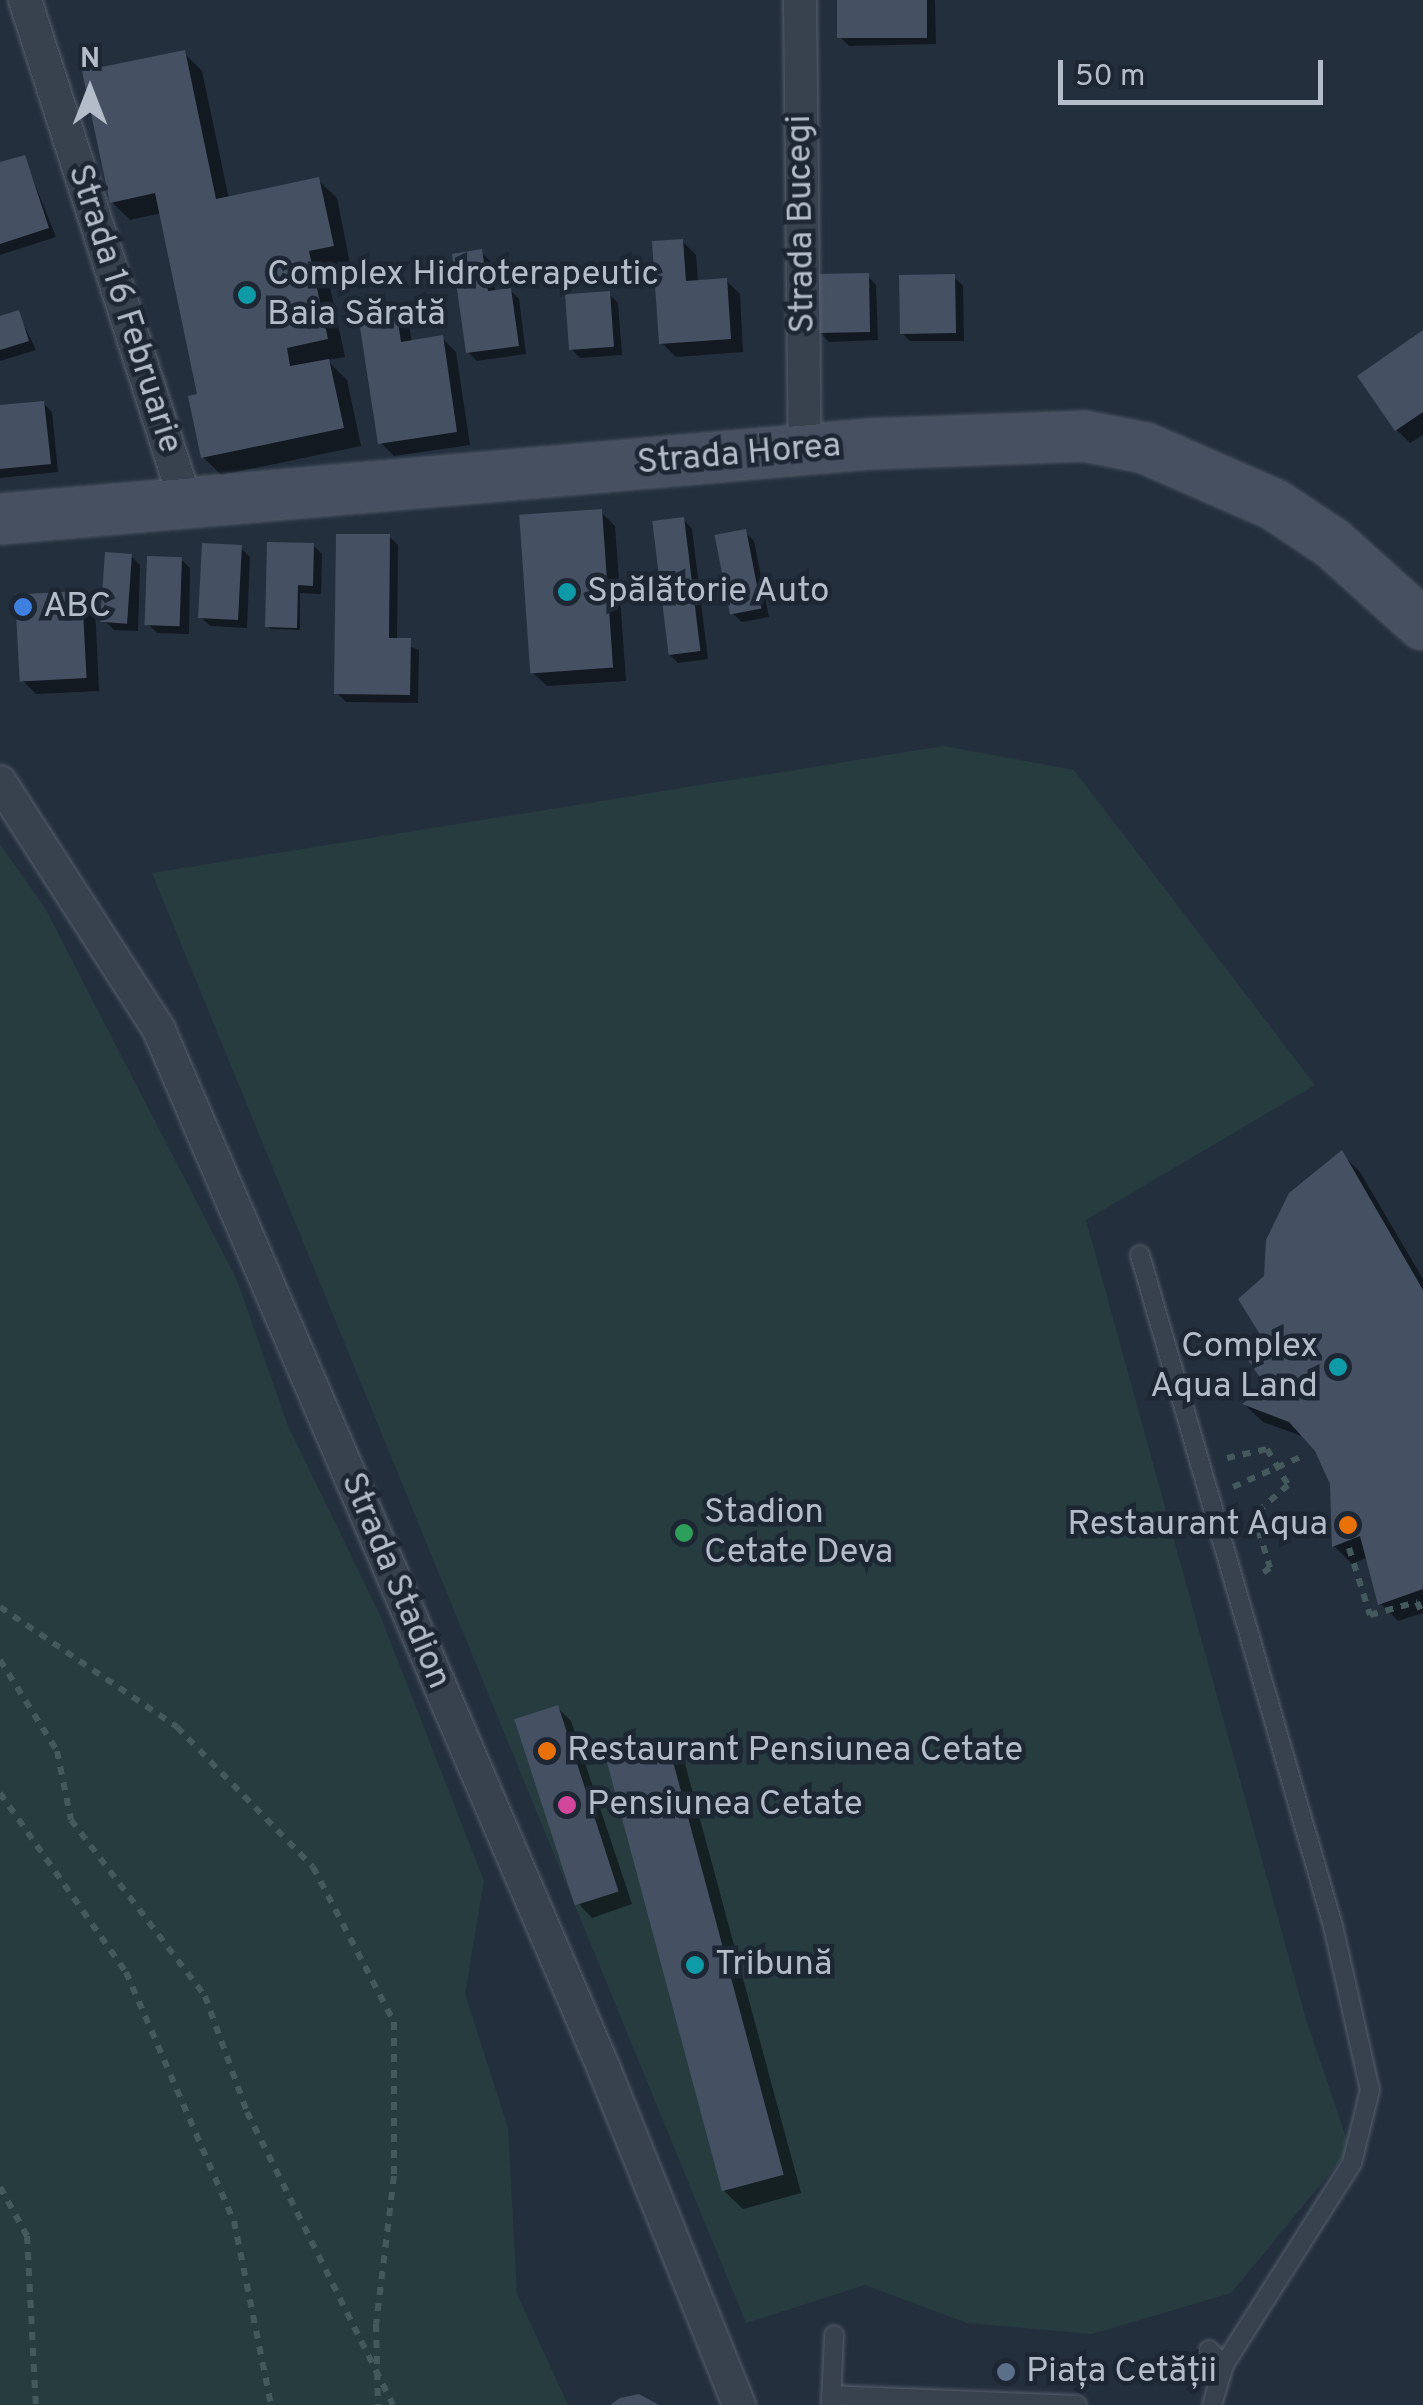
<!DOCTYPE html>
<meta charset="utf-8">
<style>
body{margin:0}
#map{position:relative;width:1423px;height:2405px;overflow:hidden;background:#242f3e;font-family:Overpass,sans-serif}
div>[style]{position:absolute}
.green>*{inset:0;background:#263c3f}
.shadow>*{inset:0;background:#0007}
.building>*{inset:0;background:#455162;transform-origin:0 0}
.path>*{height:6px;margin-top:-3px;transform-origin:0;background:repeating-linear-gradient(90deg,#44595c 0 8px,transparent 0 16px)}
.roads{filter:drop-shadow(0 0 2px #565f6c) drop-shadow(0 0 2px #565f6c)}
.service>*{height:18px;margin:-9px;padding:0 9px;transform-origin:9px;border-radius:9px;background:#38414e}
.minor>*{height:32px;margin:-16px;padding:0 16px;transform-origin:16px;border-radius:16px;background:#38414e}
.secondary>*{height:48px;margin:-24px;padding:0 24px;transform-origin:24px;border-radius:24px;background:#465061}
.dots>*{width:28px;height:28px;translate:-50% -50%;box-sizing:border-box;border:5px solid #1d2633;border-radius:50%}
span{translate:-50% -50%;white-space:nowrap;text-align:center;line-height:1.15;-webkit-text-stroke:9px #1d2633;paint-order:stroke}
.street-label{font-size:35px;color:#b4bcc9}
.poi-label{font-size:35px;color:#b4bcc9}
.left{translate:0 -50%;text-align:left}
.right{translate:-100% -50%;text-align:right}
.north{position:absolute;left:40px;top:40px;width:100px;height:100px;-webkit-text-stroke:8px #1d2633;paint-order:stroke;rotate:0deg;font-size:28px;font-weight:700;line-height:40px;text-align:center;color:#b4bcc9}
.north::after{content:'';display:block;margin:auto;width:35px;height:45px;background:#b4bcc9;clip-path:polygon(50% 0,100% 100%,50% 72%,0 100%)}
.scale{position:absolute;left:1058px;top:60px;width:265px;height:45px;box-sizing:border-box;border:5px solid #b4bcc9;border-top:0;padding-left:12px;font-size:30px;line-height:35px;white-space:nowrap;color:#b4bcc9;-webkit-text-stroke:8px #1d2633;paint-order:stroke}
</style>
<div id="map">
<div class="green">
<i style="clip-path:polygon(944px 746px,1074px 770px,1315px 1085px,1086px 1220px,1305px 2016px,1350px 2149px,1231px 2293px,1092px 2334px,967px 2323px,865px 2285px,746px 2323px,152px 873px)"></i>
<i style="clip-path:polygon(0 844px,45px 908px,237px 1280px,288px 1426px,380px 1615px,484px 1881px,465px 1994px,508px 2128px,517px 2294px,568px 2405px,0 2405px)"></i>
</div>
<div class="shadow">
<i style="clip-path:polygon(839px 0,935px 0,936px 44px,849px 46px,840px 37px)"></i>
<i style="clip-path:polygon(184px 53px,202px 71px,229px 199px,318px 180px,337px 198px,350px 264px,326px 268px,345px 357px,327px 360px,347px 380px,361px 446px,221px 475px,203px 457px,200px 396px,162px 213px,130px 220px,112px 202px)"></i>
<i style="clip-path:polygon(24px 157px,56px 237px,0 255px,0 165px)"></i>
<i style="clip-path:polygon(682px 241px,696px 255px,698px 282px,726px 280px,740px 294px,743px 352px,676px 357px,662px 343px)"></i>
<i style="clip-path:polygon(481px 252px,490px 261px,495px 292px,510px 290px,519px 299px,526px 354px,477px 361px,468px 352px)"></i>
<i style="clip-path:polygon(868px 276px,876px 285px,878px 340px,829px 342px,820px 333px)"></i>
<i style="clip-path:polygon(954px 277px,963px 286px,964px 341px,910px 341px,901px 332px)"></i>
<i style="clip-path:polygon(609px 294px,618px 303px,622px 355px,580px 358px,571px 349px)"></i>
<i style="clip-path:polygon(394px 305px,408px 319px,412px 343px,442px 338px,456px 352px,470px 445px,394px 456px,380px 442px)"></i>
<i style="clip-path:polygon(18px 313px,36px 350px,0 361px,0 318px)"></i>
<i style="clip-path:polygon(1423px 333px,1423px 435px,1410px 443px,1397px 430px)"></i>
<i style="clip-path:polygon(43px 403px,52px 412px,58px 472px,0 478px,0 408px)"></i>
<i style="clip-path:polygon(601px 512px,615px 526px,626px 681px,547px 686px,533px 673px)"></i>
<i style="clip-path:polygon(684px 520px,692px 529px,708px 659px,678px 663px,669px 654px)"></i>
<i style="clip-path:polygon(745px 532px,754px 541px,769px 617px,742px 622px,733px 614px)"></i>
<i style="clip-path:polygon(389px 536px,398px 545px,397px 641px,419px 650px,418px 703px,346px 702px,337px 693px)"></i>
<i style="clip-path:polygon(313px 545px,322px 554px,321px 594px,300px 593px,300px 630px,271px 629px,267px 626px)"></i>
<i style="clip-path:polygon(241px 548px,250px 557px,247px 628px,210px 626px,201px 617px)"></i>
<i style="clip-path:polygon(131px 556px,140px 565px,138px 631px,114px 630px,105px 621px)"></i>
<i style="clip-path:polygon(181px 559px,190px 568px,189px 634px,157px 633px,148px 624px)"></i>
<i style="clip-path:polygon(81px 593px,95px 607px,99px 691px,36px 694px,22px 680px)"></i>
<i style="clip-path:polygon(1342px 1154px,1360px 1172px,1423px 1279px,1423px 1613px,1398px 1621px,1380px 1603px,1368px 1557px,1352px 1564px,1334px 1546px,1332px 1483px,1317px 1450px,1307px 1438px,1263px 1422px,1245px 1405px,1269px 1386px,1267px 1277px)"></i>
<i style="clip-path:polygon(557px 1707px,571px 1721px,632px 1904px,592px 1918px,579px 1904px)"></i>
<i style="clip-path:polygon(666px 1742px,684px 1760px,801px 2193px,743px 2209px,724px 2191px)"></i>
</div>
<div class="building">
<i style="left:837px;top:0;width:90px;height:38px"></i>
<i style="clip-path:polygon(185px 50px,216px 199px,319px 177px,334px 246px,309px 251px,328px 339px,287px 348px,290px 366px,329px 359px,344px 428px,201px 458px,188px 396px,197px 394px,155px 193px,110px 203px,82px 71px)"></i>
<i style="clip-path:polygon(25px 155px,49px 228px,0 244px,0 162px)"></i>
<i style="clip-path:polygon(683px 239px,686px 281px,727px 278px,731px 339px,659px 344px,652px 241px)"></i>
<i style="clip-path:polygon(482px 249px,488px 291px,511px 288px,519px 346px,466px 353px,452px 254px)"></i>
<i style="left:869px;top:273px;width:59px;height:53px;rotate:89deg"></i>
<i style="left:955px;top:274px;width:59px;height:56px;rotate:89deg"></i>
<i style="left:610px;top:291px;width:56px;height:45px;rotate:86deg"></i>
<i style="clip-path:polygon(395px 302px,401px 342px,443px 335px,457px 432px,378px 444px,357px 308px)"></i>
<i style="clip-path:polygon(19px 310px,29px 341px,0 350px,0 316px)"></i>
<i style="clip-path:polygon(1423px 330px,1423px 412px,1395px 431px,1357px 376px)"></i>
<i style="clip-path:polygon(44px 401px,51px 464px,0 469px,0 405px)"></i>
<i style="left:602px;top:509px;width:159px;height:83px;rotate:86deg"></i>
<i style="left:684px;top:517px;width:135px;height:32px;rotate:83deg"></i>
<i style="left:746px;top:529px;width:81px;height:32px;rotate:79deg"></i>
<i style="clip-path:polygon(336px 534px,390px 534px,389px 638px,411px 638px,410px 695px,334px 694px)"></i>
<i style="clip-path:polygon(267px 542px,314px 543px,313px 586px,298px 585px,297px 628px,265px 627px)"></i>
<i style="left:202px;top:543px;width:40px;height:75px;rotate:3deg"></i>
<i style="left:105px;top:552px;width:27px;height:70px;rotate:4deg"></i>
<i style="left:147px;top:556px;width:35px;height:69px;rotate:2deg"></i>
<i style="left:82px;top:591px;width:87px;height:67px;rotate:87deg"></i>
<i style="clip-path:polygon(1342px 1150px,1423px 1290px,1423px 1589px,1378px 1605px,1360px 1536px,1332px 1547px,1330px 1484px,1315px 1451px,1289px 1422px,1242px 1404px,1266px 1386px,1240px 1349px,1261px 1336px,1238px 1299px,1264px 1276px,1266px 1240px,1289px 1193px)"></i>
<i style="left:558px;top:1705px;width:196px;height:46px;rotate:72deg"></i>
<i style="left:667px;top:1739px;width:451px;height:64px;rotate:75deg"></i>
<i style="clip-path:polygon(639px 2394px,659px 2405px,610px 2405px,620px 2398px)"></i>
</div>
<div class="path">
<i style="left:1227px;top:1458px;width:41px;rotate:-12.7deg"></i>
<i style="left:1267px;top:1449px;width:42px;rotate:59.7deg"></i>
<i style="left:1288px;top:1485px;width:45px;rotate:138.6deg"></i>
<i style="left:1254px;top:1515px;width:55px;rotate:73.2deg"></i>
<i style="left:1270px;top:1568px;width:14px;rotate:146deg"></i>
<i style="left:1233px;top:1487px;width:79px;rotate:-24deg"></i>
<i style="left:1349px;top:1548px;width:70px;rotate:72.6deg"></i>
<i style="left:1370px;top:1615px;width:49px;rotate:-15.5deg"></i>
<i style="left:1417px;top:1602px;width:10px;rotate:66deg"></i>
<i style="left:0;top:1607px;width:214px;rotate:34.1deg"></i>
<i style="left:177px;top:1727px;width:195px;rotate:45.8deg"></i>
<i style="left:313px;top:1867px;width:175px;rotate:62.4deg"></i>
<i style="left:394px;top:2022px;width:154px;rotate:90deg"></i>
<i style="left:394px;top:2176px;width:149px;rotate:96.9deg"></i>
<i style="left:376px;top:2324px;width:81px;rotate:88.6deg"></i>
<i style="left:0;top:1660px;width:107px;rotate:57.9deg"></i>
<i style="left:57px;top:1751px;width:70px;rotate:78.5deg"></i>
<i style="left:71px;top:1820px;width:221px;rotate:52.7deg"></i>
<i style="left:205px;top:1996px;width:123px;rotate:70.1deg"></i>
<i style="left:247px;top:2112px;width:327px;rotate:63.5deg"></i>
<i style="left:0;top:1793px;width:219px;rotate:54.9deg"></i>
<i style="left:126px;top:1972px;width:271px;rotate:66.6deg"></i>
<i style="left:234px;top:2221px;width:188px;rotate:78.6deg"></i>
<i style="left:0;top:2187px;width:56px;rotate:61.1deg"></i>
<i style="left:27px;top:2236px;width:169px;rotate:87deg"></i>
</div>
<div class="roads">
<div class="service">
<i style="left:1140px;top:1255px;width:698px;rotate:73.95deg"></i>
<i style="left:1333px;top:1926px;width:168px;rotate:77.3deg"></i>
<i style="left:1370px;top:2090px;width:75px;rotate:103.9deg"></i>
<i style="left:1352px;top:2163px;width:239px;rotate:122.4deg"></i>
<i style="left:1224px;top:2365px;width:42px;rotate:106.7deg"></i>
<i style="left:1209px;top:2350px;width:21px;rotate:45deg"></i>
<i style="left:831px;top:2395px;width:246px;rotate:2.3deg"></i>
<i style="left:831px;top:2404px;width:69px;rotate:-87.5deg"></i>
</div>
<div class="minor">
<i style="left:25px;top:0;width:528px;rotate:72.25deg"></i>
<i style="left:800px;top:0;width:449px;rotate:89.4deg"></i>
<i style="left:0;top:782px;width:295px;rotate:57.3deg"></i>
<i style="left:159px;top:1030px;width:1130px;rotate:66.81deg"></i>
<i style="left:604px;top:2069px;width:362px;rotate:68.1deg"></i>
</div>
<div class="secondary">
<i style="left:0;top:519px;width:872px;rotate:-4.93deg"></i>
<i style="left:869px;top:444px;width:215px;rotate:-2.1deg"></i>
<i style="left:1084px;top:436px;width:62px;rotate:11.1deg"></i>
<i style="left:1145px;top:448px;width:142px;rotate:23.7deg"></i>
<i style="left:1275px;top:505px;width:69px;rotate:33.7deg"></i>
<i style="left:1332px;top:543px;width:122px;rotate:42deg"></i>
</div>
</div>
<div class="dots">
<i style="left:247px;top:295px;background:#0f9aa8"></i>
<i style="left:567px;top:592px;background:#0f9aa8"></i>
<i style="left:23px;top:607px;background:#3f7fe0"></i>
<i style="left:1338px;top:1367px;background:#0f9aa8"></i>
<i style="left:1348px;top:1525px;background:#e8710a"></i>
<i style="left:684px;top:1533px;background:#2e9e5b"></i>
<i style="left:547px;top:1751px;background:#e8710a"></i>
<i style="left:567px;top:1805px;background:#d1479c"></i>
<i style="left:695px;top:1965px;background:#0f9aa8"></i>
<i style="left:1006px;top:2372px;background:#5c6f8a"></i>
</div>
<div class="street-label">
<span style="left:802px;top:224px;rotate:-91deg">Strada Bucegi</span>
<span style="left:124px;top:309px;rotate:72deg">Strada 16 Februarie</span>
<span style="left:739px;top:455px;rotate:-5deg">Strada Horea</span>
<span style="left:395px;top:1581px;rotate:67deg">Strada Stadion</span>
</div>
<div class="poi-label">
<span class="left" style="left:267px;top:295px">Complex Hidroterapeutic<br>Baia Sărată</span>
<span class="left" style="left:587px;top:592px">Spălătorie Auto</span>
<span class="left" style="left:43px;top:607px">ABC</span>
<span class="right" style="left:1318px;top:1367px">Complex<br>Aqua Land</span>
<span class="left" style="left:704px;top:1533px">Stadion<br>Cetate Deva</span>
<span class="right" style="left:1328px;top:1525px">Restaurant Aqua</span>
<span class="left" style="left:567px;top:1751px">Restaurant Pensiunea Cetate</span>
<span class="left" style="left:587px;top:1805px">Pensiunea Cetate</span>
<span class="left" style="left:715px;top:1965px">Tribună</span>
<span class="left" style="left:1026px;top:2372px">Piața Cetății</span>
</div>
<div class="north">N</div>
<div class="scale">50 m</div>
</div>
